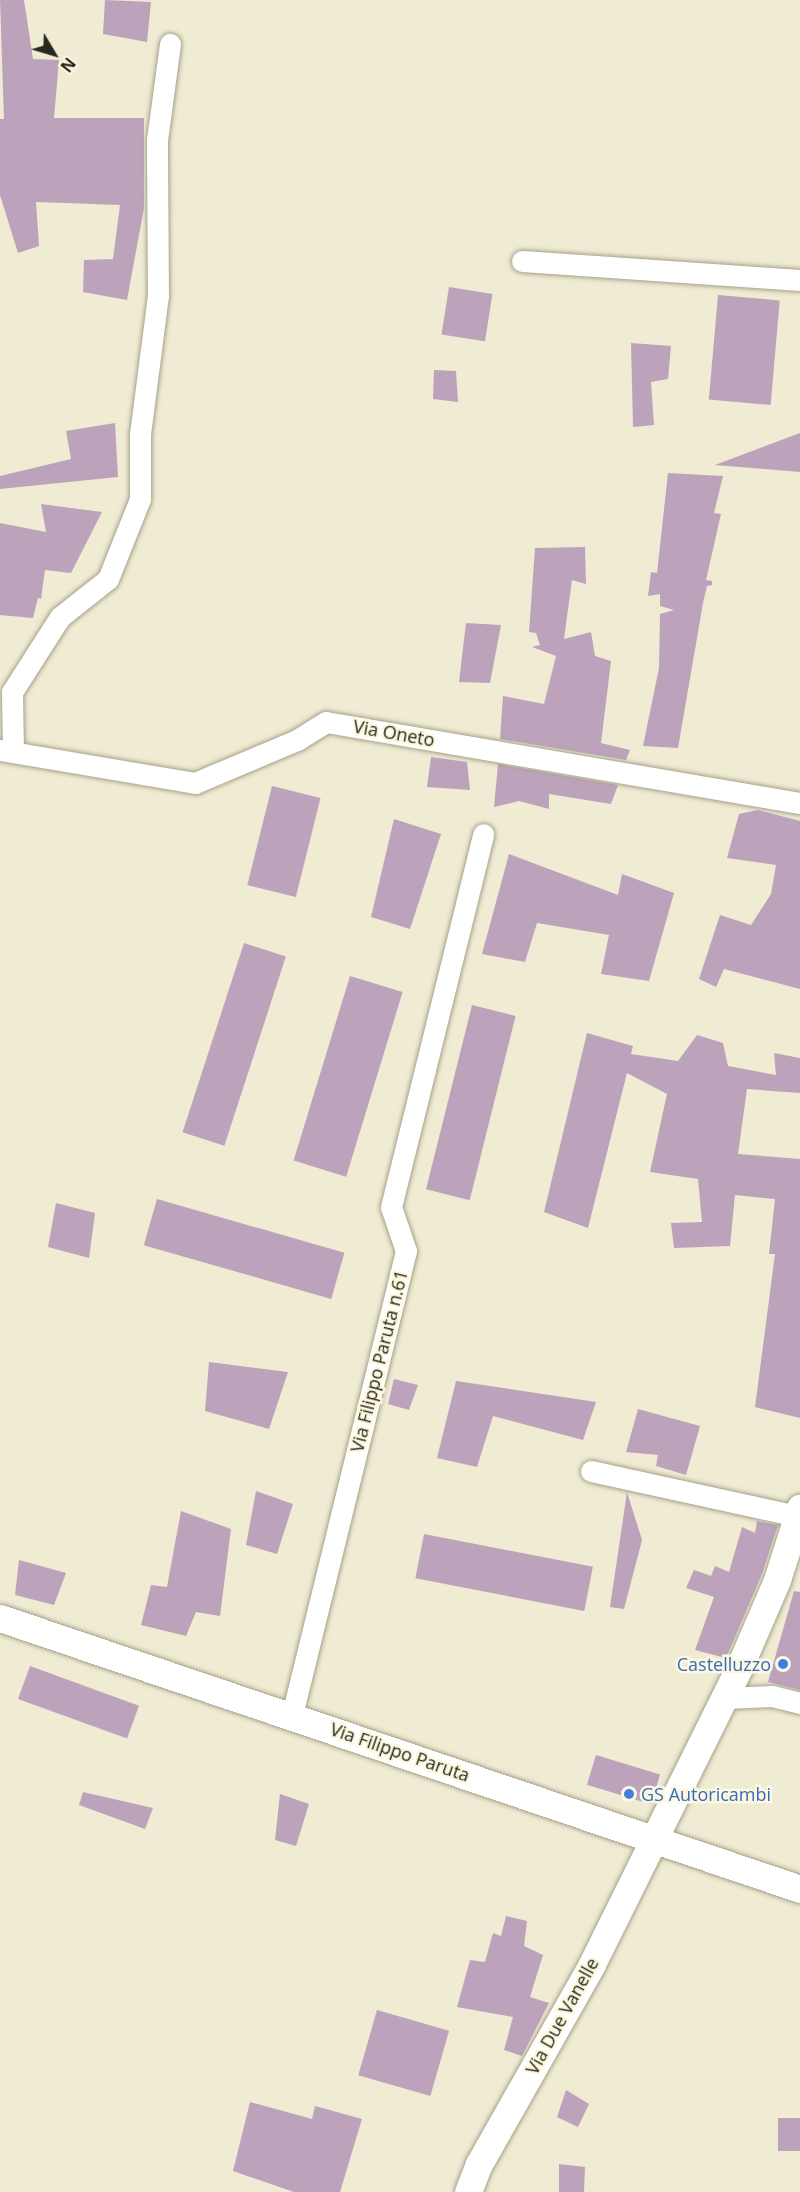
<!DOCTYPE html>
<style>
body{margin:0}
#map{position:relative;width:800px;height:2192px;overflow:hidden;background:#f0ebd3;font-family:"Open Sans",sans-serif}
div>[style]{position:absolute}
.building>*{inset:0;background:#bca3bb;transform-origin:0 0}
.roads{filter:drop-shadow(0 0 2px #a6a18a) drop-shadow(0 0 2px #a6a18a)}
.minor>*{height:21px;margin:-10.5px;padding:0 10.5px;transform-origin:10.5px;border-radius:10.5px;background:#fff}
.tertiary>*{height:27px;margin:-13.5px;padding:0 13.5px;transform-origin:13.5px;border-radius:13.5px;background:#fff}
.dots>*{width:16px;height:16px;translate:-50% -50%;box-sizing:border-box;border:3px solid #fdf8e0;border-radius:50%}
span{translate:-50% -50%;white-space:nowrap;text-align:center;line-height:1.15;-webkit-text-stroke:5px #fdf8e0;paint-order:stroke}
.street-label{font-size:18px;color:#29281e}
.shop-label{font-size:18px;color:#366cbe}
.right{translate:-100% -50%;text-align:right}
.left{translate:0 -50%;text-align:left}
.north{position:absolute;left:24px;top:24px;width:60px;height:60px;-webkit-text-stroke:4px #fdf8e0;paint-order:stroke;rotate:128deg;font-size:16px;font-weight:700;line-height:24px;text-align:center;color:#29281e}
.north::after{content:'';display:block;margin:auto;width:21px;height:27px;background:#29281e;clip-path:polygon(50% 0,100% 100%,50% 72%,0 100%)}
</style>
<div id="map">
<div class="building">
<i style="clip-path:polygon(0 0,24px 0,33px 59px,59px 60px,54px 118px,144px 118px,144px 208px,127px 300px,83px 292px,84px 260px,113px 259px,120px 205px,36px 202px,39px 246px,18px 253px,0 195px,0 119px,4px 119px)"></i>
<i style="clip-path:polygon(105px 0,151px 2px,147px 42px,103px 34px)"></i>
<i style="left:449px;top:287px;width:44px;height:48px;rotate:9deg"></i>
<i style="left:718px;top:295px;width:62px;height:105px;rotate:5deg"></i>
<i style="clip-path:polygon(631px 343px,671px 346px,668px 379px,651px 382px,654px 425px,633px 427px)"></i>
<i style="clip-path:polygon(434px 370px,456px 371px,458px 402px,433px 399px)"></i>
<i style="clip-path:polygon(115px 423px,118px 477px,0 489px,0 476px,71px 459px,66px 431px)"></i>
<i style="clip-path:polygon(800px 433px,800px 472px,715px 465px)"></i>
<i style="clip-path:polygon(668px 473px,723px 476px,714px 513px,721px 514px,706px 580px,712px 581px,712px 585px,707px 586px,703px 603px,678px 748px,643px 746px,659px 668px,660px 614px,674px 610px,660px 606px,660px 594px,648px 596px,651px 572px,657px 573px)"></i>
<i style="clip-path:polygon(41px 504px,102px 512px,71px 573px,45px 570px,41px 599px,38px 598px,33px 618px,0 615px,0 523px,46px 532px)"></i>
<i style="clip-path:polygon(585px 547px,586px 584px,572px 580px,564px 639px,591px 632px,595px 656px,611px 661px,601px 743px,630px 750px,626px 760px,500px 739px,503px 696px,544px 704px,556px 656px,532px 647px,540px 645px,536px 633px,529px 632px,535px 548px)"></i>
<i style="clip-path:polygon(466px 623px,501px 625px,490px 683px,459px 682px)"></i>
<i style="clip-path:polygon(431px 757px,467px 762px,470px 790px,427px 787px)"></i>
<i style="clip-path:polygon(498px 764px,618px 785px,611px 804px,549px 794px,549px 809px,519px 801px,494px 807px)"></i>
<i style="left:272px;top:786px;width:50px;height:102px;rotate:14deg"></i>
<i style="clip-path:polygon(758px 810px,800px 821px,800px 989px,724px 969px,716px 987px,699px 979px,720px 915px,751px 925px,771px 894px,776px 865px,727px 858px,739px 814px)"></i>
<i style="clip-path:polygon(394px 819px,441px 834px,410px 929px,371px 917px)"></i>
<i style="clip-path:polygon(509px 854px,618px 895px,622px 874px,674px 893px,649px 981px,601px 974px,609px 935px,537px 923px,525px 962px,482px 954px)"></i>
<i style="left:244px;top:943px;width:44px;height:199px;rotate:18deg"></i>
<i style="left:350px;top:976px;width:55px;height:193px;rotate:17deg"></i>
<i style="left:472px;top:1005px;width:45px;height:190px;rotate:14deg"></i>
<i style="clip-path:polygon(587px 1033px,633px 1046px,631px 1054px,678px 1061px,697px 1035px,723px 1043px,728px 1066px,776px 1075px,774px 1053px,800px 1058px,800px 1093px,747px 1089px,738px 1154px,800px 1159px,800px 1418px,755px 1407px,775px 1254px,769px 1254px,775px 1199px,735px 1195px,730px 1246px,674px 1248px,671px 1223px,702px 1222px,698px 1179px,650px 1172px,667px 1094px,627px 1073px,588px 1228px,544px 1212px)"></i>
<i style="left:157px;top:1199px;width:195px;height:48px;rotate:16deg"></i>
<i style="clip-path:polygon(56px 1203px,95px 1213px,89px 1258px,48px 1247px)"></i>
<i style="clip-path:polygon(209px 1362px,288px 1372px,269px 1429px,205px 1411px)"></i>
<i style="clip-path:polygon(394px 1379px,418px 1385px,409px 1410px,388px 1404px)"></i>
<i style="clip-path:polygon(456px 1381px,596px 1402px,583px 1440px,493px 1416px,477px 1467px,437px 1458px)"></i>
<i style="clip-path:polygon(638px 1409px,700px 1426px,686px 1475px,656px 1466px,658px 1455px,626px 1452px)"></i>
<i style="clip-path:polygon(256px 1491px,293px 1504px,277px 1554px,246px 1545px)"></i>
<i style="clip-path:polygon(627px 1492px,642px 1540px,624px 1609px,610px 1607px)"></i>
<i style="clip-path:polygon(181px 1511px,231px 1529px,220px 1616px,196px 1612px,186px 1636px,141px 1625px,151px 1585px,167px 1587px)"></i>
<i style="clip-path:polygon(757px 1521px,778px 1525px,762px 1574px,726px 1658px,695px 1650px,714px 1597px,686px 1588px,694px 1570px,711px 1576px,715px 1566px,729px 1572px,742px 1527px,755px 1533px)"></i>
<i style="left:424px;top:1534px;width:172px;height:45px;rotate:11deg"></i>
<i style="clip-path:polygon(19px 1560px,66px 1573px,54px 1605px,15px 1595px)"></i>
<i style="clip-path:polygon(794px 1591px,800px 1592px,800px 1690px,768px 1682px)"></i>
<i style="left:30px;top:1666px;width:116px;height:35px;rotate:20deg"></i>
<i style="left:596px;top:1755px;width:67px;height:31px;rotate:17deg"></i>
<i style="clip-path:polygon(83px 1792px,153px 1808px,145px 1829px,79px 1805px)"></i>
<i style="clip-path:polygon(280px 1794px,309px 1804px,296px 1846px,275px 1840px)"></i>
<i style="clip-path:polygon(506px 1916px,527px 1921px,524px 1946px,543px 1955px,530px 1997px,549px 2003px,522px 2056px,504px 2050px,513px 2017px,457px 2007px,470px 1960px,485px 1962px,493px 1933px,501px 1936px)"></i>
<i style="left:377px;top:2010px;width:75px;height:68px;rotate:16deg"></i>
<i style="clip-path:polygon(566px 2090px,589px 2104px,578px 2127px,557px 2117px)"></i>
<i style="clip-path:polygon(250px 2102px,312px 2119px,315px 2106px,362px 2119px,340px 2192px,294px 2192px,233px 2171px)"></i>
<i style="left:778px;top:2118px;width:22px;height:33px"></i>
<i style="clip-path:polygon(559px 2164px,585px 2167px,584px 2192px,559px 2192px)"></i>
</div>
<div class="roads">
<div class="minor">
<i style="left:522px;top:261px;width:279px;rotate:3.9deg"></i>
<i style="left:0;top:750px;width:198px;rotate:9.6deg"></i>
<i style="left:195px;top:783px;width:111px;rotate:-22.9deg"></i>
<i style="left:297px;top:740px;width:34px;rotate:-32deg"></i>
<i style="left:326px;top:722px;width:481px;rotate:9.7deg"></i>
<i style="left:13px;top:752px;width:60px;rotate:-91deg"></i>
<i style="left:12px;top:692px;width:89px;rotate:-57.4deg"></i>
<i style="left:60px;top:617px;width:61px;rotate:-38.4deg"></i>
<i style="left:108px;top:579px;width:86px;rotate:-68.2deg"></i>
<i style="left:140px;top:499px;width:65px;rotate:-90deg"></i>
<i style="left:140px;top:434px;width:139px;rotate:-82.6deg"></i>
<i style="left:158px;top:296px;width:156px;rotate:-90.4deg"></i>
<i style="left:157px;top:140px;width:97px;rotate:-82.3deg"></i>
<i style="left:591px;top:1471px;width:211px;rotate:12.3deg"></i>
<i style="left:724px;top:1698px;width:48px;rotate:-2.4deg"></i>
<i style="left:772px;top:1696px;width:29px;rotate:14deg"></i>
<i style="left:292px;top:1715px;width:478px;rotate:-76.2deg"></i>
<i style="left:406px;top:1251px;width:46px;rotate:-108.8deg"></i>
<i style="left:391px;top:1207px;width:384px;rotate:-76.1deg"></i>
</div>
<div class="tertiary">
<i style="left:0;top:1618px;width:845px;rotate:18.71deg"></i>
<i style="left:468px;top:2192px;width:30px;rotate:-69deg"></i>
<i style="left:479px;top:2164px;width:230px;rotate:-60.5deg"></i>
<i style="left:592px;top:1964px;width:330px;rotate:-63.6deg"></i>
<i style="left:739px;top:1668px;width:96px;rotate:-66.6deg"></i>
<i style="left:777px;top:1580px;width:76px;rotate:-72.3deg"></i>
</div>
</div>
<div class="dots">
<i style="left:783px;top:1664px;background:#3f7fe0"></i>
<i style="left:629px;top:1794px;background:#3f7fe0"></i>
</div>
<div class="street-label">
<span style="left:394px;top:733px;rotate:10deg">Via Oneto</span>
<span style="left:379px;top:1361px;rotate:-76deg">Via Filippo Paruta n.61</span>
<span style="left:400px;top:1752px;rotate:19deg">Via Filippo Paruta</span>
<span style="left:562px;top:2016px;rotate:-61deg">Via Due Vanelle</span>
</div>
<div class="shop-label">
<span class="right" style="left:771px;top:1664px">Castelluzzo</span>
<span class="left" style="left:641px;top:1794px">GS Autoricambi</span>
</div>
<div class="north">N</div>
</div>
